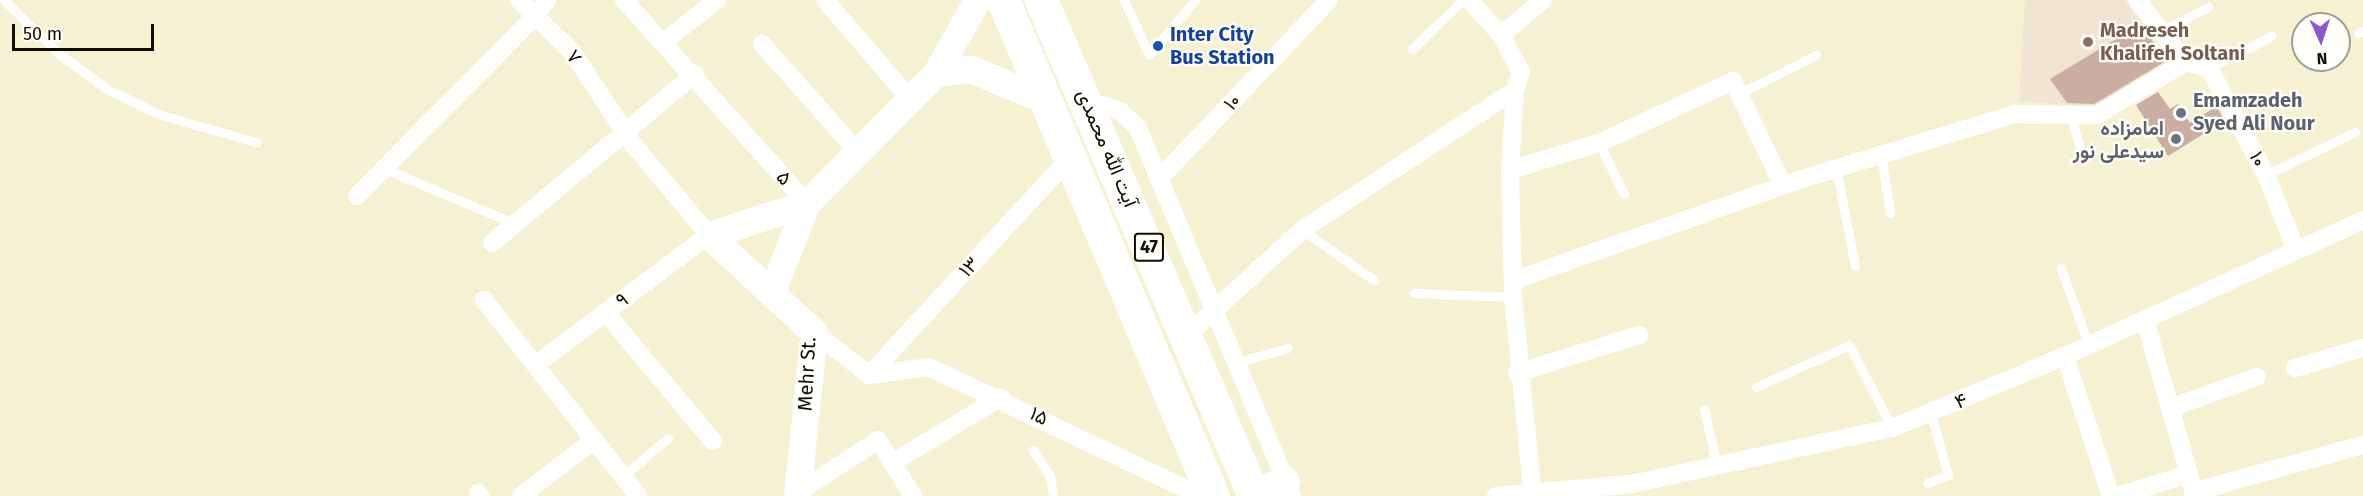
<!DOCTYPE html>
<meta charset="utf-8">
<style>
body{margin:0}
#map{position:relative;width:2363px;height:496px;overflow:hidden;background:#f7f1d3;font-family:"Fira Sans",Vazirmatn,sans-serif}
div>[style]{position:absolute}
.education>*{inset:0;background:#f0e5d0}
.building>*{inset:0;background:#ccada3}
.lane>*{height:9px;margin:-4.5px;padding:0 4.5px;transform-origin:4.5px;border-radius:4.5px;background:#fff}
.street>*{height:18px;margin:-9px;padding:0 9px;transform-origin:9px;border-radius:9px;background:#fff}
.secondary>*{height:27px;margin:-13.5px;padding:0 13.5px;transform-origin:13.5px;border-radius:13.5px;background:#fff}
.primary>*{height:30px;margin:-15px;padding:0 15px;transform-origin:15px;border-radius:15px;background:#fff}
.highway>*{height:33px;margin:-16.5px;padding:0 16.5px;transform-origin:16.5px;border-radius:16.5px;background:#fff}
.dots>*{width:16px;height:16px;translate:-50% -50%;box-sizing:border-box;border:3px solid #fffef8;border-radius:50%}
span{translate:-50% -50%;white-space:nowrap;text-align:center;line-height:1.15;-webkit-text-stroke:4.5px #fffef8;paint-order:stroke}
.shield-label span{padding:2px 4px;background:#fffef8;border:2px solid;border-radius:4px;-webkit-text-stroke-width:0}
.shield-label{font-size:18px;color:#0f0d04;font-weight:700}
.education-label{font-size:20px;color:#785e54;font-weight:700}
.left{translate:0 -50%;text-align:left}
.transit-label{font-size:20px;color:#164399;font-weight:700}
.street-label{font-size:20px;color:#0f0d04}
.worship-label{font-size:20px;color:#5b616d;font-weight:700}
.right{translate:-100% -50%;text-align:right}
.north{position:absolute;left:2291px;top:12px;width:60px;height:60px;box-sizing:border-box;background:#fffef8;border:2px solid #9f9e96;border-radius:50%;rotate:177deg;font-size:16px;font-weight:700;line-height:24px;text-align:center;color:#0f0d04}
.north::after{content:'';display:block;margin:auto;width:21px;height:27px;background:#8958d1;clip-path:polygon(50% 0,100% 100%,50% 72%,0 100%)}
.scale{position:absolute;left:12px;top:24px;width:142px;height:27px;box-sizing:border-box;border:3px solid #0f0d04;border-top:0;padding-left:8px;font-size:18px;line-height:21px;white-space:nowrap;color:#0f0d04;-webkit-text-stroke:4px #fffef8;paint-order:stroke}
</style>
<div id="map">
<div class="education">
<i style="clip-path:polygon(2025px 0,2125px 0,2166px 61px,2094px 107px,2019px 101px)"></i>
</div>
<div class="building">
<i style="clip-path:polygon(2141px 24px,2166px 61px,2094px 104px,2067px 103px,2050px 79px)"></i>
<i style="clip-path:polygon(2158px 92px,2170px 109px,2178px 104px,2190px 123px,2217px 106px,2224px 121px,2168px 156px,2136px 105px)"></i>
</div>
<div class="lane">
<i style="left:4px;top:0;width:77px;rotate:44.5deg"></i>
<i style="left:59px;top:54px;width:62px;rotate:35.8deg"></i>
<i style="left:109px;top:90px;width:58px;rotate:25.7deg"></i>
<i style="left:161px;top:115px;width:99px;rotate:15.9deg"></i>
<i style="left:1124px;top:0;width:60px;rotate:65.6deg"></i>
<i style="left:1149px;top:55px;width:72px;rotate:-50.1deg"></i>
<i style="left:2162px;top:31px;width:52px;rotate:-27.6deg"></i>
<i style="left:2358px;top:33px;width:5px;rotate:-22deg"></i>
<i style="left:1412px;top:49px;width:71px;rotate:-43.9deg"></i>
<i style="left:2209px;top:68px;width:70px;rotate:-27.3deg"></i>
<i style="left:1739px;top:94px;width:86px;rotate:-26.9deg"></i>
<i style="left:2070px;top:115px;width:44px;rotate:72.8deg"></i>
<i style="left:1599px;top:143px;width:57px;rotate:63.9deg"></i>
<i style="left:1881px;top:154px;width:60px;rotate:81.3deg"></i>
<i style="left:1836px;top:168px;width:100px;rotate:79deg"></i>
<i style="left:385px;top:169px;width:142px;rotate:22.8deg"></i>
<i style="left:2266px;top:175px;width:99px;rotate:-25.8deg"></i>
<i style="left:1302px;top:230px;width:88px;rotate:34.8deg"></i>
<i style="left:2061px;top:268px;width:81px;rotate:70.4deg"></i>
<i style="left:1414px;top:293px;width:99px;rotate:2.3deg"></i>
<i style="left:1234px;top:363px;width:56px;rotate:-15.5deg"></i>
<i style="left:1756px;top:387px;width:102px;rotate:-24.3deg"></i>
<i style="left:1849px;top:345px;width:93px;rotate:62.6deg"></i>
<i style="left:1704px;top:409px;width:58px;rotate:77.2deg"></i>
<i style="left:1033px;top:450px;width:31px;rotate:57deg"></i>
<i style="left:1050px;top:476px;width:20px;rotate:81deg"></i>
<i style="left:623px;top:476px;width:59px;rotate:-40.2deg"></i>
<i style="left:1927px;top:483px;width:22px;rotate:-21deg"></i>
<i style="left:1948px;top:475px;width:63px;rotate:-105.6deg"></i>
</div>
<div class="street">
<i style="left:519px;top:0;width:23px;rotate:45deg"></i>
<i style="left:535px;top:16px;width:20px;rotate:-53deg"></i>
<i style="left:624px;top:0;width:273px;rotate:48deg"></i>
<i style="left:825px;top:0;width:130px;rotate:49.4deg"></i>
<i style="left:1469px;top:0;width:47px;rotate:47.6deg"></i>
<i style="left:1501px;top:35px;width:42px;rotate:61.6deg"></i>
<i style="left:1521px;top:72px;width:19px;rotate:108deg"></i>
<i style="left:1515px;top:90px;width:80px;rotate:93.6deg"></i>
<i style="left:1510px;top:170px;width:127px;rotate:88.6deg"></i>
<i style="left:1513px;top:297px;width:200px;rotate:84.3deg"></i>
<i style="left:2137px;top:0;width:79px;rotate:51.7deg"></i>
<i style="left:2186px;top:62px;width:24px;rotate:15deg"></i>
<i style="left:2209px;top:68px;width:121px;rotate:62deg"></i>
<i style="left:2266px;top:175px;width:81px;rotate:68.2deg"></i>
<i style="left:1501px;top:35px;width:55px;rotate:-39.8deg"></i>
<i style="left:665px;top:41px;width:66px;rotate:-38.3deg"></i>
<i style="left:762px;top:44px;width:144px;rotate:48.4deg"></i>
<i style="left:1088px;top:101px;width:34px;rotate:17deg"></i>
<i style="left:1120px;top:111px;width:25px;rotate:43deg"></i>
<i style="left:1138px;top:128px;width:399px;rotate:67.3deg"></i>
<i style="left:1510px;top:170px;width:93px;rotate:-16.9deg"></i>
<i style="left:1599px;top:143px;width:148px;rotate:-24.8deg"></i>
<i style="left:1733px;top:81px;width:116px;rotate:64.5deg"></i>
<i style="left:1160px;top:178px;width:245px;rotate:-46.5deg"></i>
<i style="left:357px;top:196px;width:253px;rotate:-45.3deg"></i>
<i style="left:535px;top:16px;width:53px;rotate:44.2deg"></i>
<i style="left:573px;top:53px;width:108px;rotate:56.8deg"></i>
<i style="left:632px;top:143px;width:120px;rotate:50.1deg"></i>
<i style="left:709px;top:235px;width:217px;rotate:143.2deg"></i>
<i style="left:492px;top:243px;width:264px;rotate:-39.8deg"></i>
<i style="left:1515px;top:280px;width:304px;rotate:-19.4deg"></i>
<i style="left:1802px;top:179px;width:222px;rotate:-17deg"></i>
<i style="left:2014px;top:114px;width:83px;rotate:0.7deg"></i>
<i style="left:2097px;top:115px;width:104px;rotate:-30.8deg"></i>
<i style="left:484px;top:300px;width:249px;rotate:51.8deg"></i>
<i style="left:605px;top:312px;width:168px;rotate:50.1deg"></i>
<i style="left:2145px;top:320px;width:183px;rotate:74.1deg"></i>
<i style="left:814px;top:332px;width:70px;rotate:38deg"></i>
<i style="left:1186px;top:336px;width:157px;rotate:-42.4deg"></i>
<i style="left:1302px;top:230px;width:255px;rotate:-33.3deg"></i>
<i style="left:2065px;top:356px;width:147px;rotate:71.8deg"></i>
<i style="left:2295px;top:368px;width:71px;rotate:-16.4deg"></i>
<i style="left:1517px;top:373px;width:128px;rotate:-17.3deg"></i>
<i style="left:869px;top:375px;width:61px;rotate:-7.6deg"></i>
<i style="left:929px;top:367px;width:301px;rotate:25.4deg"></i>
<i style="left:869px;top:375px;width:294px;rotate:-47.2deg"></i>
<i style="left:2170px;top:408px;width:92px;rotate:-19.6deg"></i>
<i style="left:892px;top:463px;width:127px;rotate:-31.2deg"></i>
<i style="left:2193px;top:492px;width:176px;rotate:-15.5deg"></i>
<i style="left:478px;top:493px;width:4px;rotate:56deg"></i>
<i style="left:794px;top:495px;width:100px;rotate:-33.2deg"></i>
<i style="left:878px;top:440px;width:66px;rotate:58deg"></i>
<i style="left:521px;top:496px;width:92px;rotate:-37.5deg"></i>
<i style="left:1496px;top:496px;width:137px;rotate:-5deg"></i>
<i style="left:1632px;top:484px;width:266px;rotate:-12.2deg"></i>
<i style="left:1892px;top:428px;width:187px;rotate:-22.6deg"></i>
<i style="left:2065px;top:356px;width:328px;rotate:-24.5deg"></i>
<i style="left:2118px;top:496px;width:73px;rotate:-17.4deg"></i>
</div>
<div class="secondary">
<i style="left:936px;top:73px;width:35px;rotate:-7deg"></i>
<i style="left:971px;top:69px;width:79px;rotate:23deg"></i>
<i style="left:771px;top:293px;width:85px;rotate:-136.9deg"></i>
<i style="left:709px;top:235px;width:103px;rotate:-18.1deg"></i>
<i style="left:797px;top:496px;width:165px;rotate:-84.1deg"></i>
<i style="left:814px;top:332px;width:58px;rotate:-137.8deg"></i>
<i style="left:771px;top:293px;width:97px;rotate:-68.2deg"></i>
<i style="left:807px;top:203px;width:183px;rotate:-45.2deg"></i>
<i style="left:936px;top:73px;width:84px;rotate:-60.7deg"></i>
</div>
<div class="primary">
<i style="left:1253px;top:496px;width:35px;rotate:-25deg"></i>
</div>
<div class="highway">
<i style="left:1003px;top:0;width:539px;rotate:67.05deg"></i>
<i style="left:1041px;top:0;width:540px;rotate:66.76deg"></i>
</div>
<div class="dots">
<i style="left:2088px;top:42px;background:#8d6e63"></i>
<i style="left:1158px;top:46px;background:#1a4fb4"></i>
<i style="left:2181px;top:113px;background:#6b7280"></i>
<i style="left:2176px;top:139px;background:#6b7280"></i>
</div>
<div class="shield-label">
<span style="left:1149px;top:247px">47</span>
</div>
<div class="education-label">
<span class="left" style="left:2100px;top:42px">Madreseh<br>Khalifeh Soltani</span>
</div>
<div class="transit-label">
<span class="left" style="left:1170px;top:46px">Inter City<br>Bus Station</span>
</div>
<div class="street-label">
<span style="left:574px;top:57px;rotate:52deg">۷</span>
<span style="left:1232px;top:102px;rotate:-47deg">۱۰</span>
<span style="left:1107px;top:148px;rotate:67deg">آیت الله محمدی</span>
<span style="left:2258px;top:159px;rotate:64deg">۱۰</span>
<span style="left:784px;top:178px;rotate:49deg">۵</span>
<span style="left:969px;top:267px;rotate:-47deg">۱۳</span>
<span style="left:622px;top:300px;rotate:-37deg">۹</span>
<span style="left:807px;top:374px;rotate:-87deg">Mehr St.</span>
<span style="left:1961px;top:401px;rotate:-23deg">۴</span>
<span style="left:1039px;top:416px;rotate:26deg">۱۵</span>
</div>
<div class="worship-label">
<span class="left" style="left:2193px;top:112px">Emamzadeh<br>Syed Ali Nour</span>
<span class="right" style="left:2164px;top:140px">امامزاده<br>سیدعلی نور</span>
</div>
<div class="north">N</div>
<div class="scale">50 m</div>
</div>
